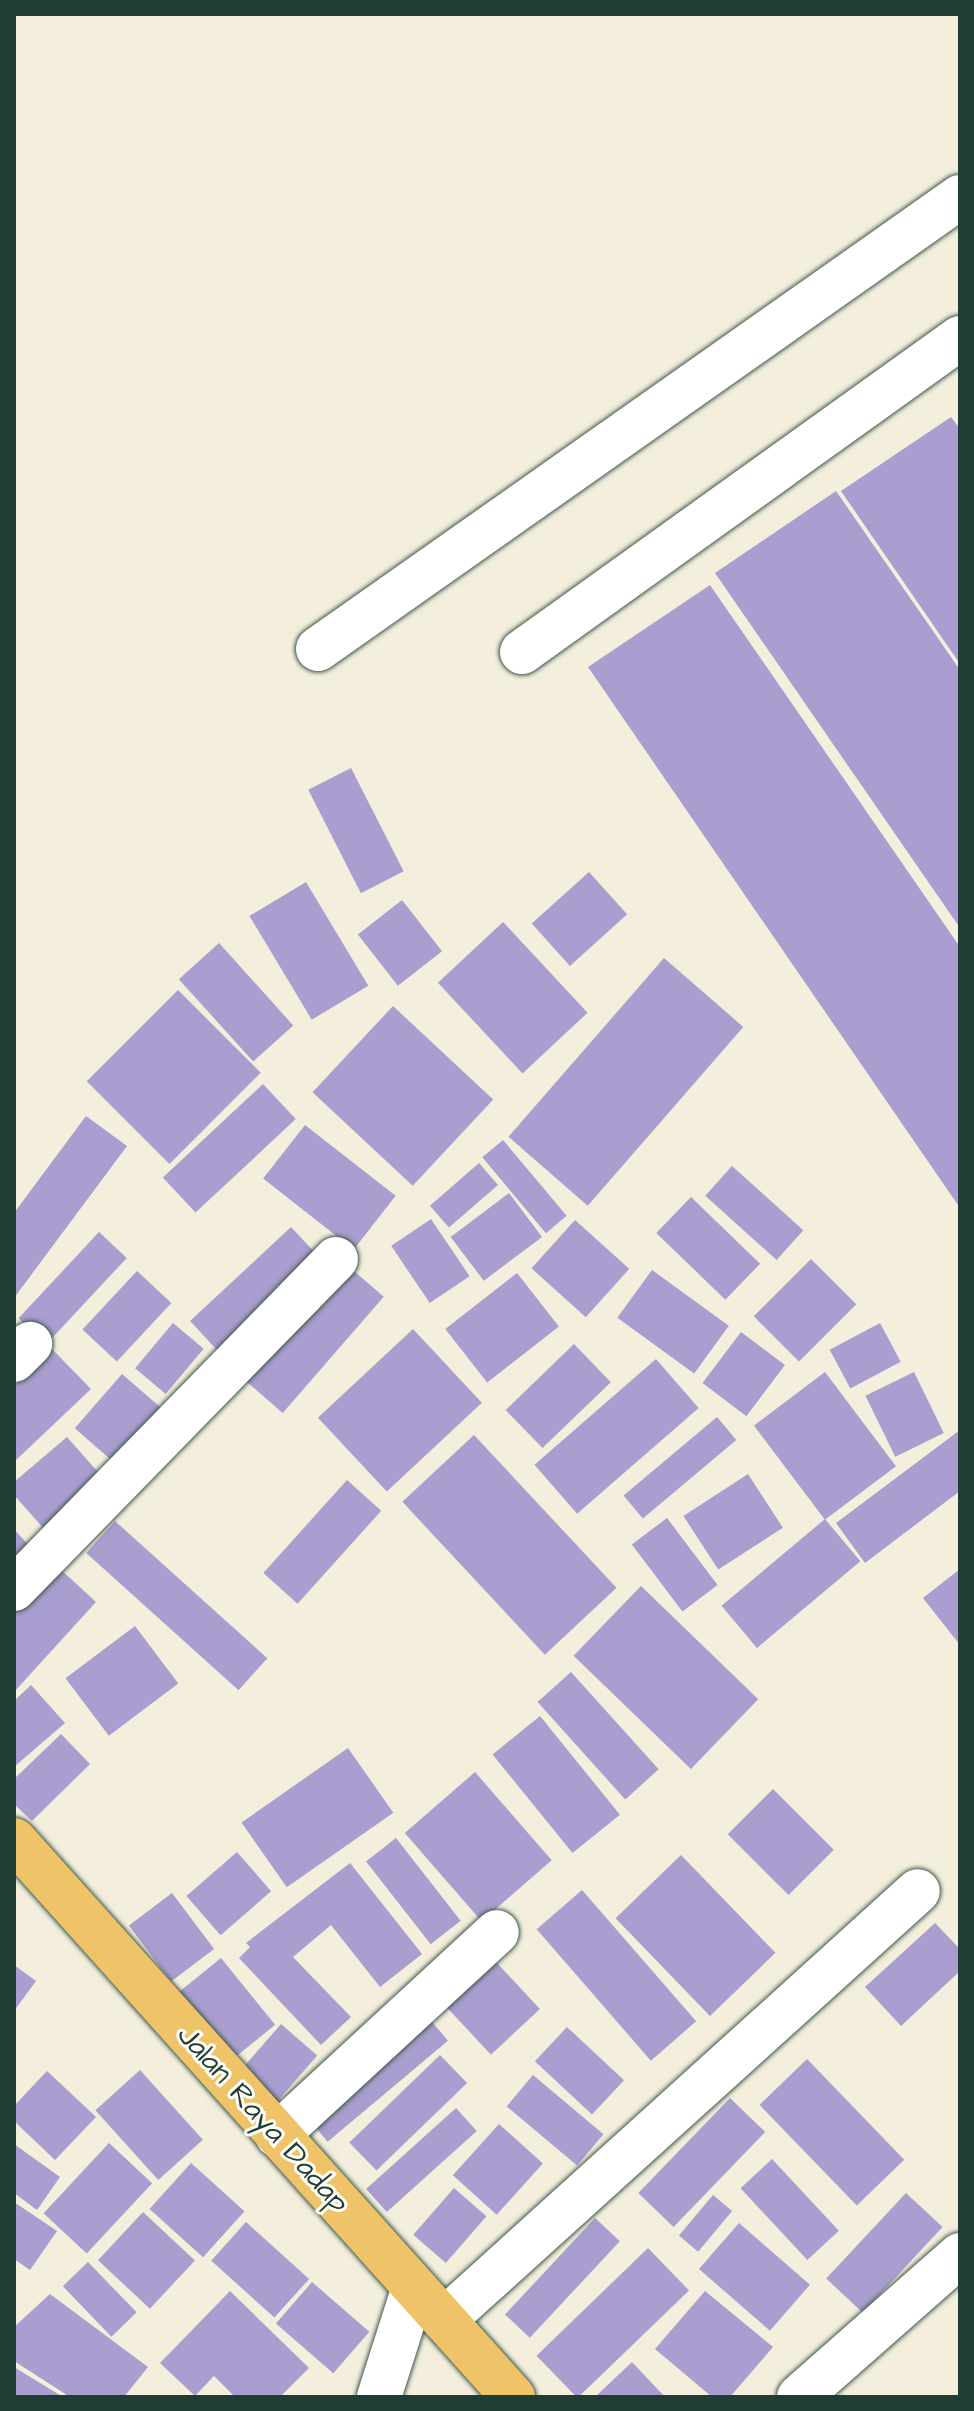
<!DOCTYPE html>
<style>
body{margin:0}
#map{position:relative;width:974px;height:2411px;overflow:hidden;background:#f3efdc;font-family:"Architects Daughter",sans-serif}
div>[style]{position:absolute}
.building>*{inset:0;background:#a99ecf;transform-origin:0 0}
.roads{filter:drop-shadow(0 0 2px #3f584d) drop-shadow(0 0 2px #3f584d)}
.minor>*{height:44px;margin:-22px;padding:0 22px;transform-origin:22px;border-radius:22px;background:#fff}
.major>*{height:44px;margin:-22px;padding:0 22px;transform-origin:22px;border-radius:22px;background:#efc469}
span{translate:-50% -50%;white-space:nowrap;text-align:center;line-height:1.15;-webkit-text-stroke:6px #fdfcf7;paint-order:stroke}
.street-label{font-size:30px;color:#1f3d34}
.frame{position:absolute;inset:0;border:16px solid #1f3d34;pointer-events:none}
</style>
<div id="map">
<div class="building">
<i style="clip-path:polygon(951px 417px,960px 429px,960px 664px,841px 491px)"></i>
<i style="clip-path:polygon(836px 491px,960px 670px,960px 928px,715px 573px)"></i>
<i style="clip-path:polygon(710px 585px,960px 947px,960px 1208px,588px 667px)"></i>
<i style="left:351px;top:768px;width:116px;height:48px;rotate:63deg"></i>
<i style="left:589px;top:872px;width:57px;height:77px;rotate:48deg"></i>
<i style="left:306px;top:882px;width:121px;height:66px;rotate:59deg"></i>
<i style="left:402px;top:900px;width:65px;height:56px;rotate:52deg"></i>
<i style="left:503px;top:922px;width:124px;height:89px;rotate:47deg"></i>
<i style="left:219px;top:943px;width:111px;height:54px;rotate:48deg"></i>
<i style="left:664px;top:958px;width:105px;height:237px;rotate:41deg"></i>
<i style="left:178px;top:990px;width:117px;height:129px;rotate:45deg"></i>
<i style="left:393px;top:1006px;width:137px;height:118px;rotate:43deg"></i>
<i style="left:263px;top:1084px;width:48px;height:137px;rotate:47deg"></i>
<i style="clip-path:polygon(86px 1116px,127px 1146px,14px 1298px,14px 1213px)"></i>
<i style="left:305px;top:1125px;width:115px;height:68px;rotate:38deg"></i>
<i style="left:503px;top:1140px;width:99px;height:27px;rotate:50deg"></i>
<i style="left:479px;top:1163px;width:29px;height:65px;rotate:49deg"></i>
<i style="left:732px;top:1166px;width:96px;height:40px;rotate:42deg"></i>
<i style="left:509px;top:1193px;width:55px;height:73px;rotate:53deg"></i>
<i style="left:691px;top:1197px;width:96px;height:50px;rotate:44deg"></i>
<i style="left:431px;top:1219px;width:69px;height:48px;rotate:56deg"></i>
<i style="left:575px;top:1220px;width:73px;height:65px;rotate:42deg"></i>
<i style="left:291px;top:1227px;width:50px;height:138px;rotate:47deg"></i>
<i style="left:99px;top:1232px;width:38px;height:118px;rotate:43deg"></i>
<i style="left:811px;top:1259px;width:64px;height:81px;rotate:45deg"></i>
<i style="left:346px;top:1264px;width:50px;height:154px;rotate:41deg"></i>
<i style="left:652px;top:1270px;width:95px;height:59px;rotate:36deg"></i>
<i style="left:137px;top:1271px;width:47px;height:80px;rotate:43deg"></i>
<i style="left:517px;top:1273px;width:68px;height:91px;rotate:52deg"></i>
<i style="left:173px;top:1323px;width:40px;height:59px;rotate:40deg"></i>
<i style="left:880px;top:1323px;width:44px;height:57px;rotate:62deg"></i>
<i style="left:413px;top:1329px;width:101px;height:130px;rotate:47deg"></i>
<i style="left:741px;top:1332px;width:55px;height:64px;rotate:37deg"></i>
<i style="left:574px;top:1344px;width:53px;height:95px;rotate:46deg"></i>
<i style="clip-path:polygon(52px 1349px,91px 1389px,14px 1462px,14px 1386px)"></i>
<i style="left:656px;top:1359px;width:65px;height:161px;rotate:49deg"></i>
<i style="left:825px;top:1372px;width:118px;height:89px;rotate:53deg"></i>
<i style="left:914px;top:1372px;width:68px;height:54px;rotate:64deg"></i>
<i style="left:122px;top:1374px;width:52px;height:72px;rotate:41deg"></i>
<i style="left:717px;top:1417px;width:30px;height:122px;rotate:50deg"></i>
<i style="clip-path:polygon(960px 1430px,960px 1491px,865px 1563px,836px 1523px)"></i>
<i style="left:474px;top:1435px;width:209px;height:98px;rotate:47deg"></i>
<i style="clip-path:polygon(67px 1437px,104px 1479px,45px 1530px,14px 1495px,14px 1482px)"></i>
<i style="left:748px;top:1474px;width:64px;height:77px;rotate:57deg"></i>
<i style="left:347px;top:1480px;width:46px;height:125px;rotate:42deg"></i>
<i style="left:667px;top:1518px;width:84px;height:44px;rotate:53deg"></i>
<i style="left:825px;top:1519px;width:55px;height:135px;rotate:50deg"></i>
<i style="left:115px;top:1521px;width:205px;height:43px;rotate:42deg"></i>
<i style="clip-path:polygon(14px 1529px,32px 1549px,14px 1564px)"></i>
<i style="clip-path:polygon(57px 1566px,96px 1602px,14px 1692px,14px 1612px)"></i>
<i style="clip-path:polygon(960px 1569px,960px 1645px,923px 1598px)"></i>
<i style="left:641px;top:1586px;width:163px;height:97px;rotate:44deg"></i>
<i style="left:135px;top:1626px;width:72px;height:87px;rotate:53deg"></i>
<i style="left:571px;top:1672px;width:131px;height:45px;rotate:48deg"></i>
<i style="clip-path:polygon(31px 1685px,65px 1723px,14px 1767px,14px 1701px)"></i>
<i style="left:540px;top:1716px;width:127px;height:61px;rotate:51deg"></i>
<i style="clip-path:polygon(61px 1734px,90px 1764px,32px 1821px,14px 1804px,14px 1779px)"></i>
<i style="left:348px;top:1748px;width:79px;height:130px;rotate:55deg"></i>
<i style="left:475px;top:1772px;width:117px;height:93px;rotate:49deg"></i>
<i style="left:773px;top:1789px;width:86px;height:64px;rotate:45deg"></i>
<i style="left:396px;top:1838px;width:105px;height:38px;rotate:52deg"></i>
<i style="left:237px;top:1852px;width:52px;height:67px;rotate:49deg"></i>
<i style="left:681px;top:1855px;width:136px;height:91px;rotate:46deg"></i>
<i style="clip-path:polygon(350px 1863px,422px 1954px,380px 1987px,331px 1925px,293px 1957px,351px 2017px,321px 2045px,239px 1958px,250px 1947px,246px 1943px)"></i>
<i style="left:582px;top:1890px;width:174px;height:60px;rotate:49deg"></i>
<i style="left:172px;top:1893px;width:70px;height:54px;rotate:53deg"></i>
<i style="clip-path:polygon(935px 1923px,960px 1949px,960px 1971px,901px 2026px,865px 1987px)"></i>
<i style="left:484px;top:1949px;width:82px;height:67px;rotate:47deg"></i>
<i style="left:221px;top:1958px;width:86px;height:56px;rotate:51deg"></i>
<i style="clip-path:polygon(14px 1965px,36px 1981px,14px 2011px)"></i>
<i style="left:428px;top:2017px;width:31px;height:157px;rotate:50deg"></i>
<i style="left:281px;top:2024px;width:48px;height:71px;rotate:41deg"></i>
<i style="left:567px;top:2027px;width:78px;height:47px;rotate:43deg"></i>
<i style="left:440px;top:2055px;width:39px;height:126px;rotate:46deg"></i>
<i style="left:807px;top:2059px;width:140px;height:66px;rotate:46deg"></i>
<i style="left:140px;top:2070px;width:94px;height:60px;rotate:48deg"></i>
<i style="clip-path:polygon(47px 2071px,96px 2117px,55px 2160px,14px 2121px,14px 2106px)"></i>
<i style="left:533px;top:2075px;width:92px;height:41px;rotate:40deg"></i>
<i style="left:730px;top:2098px;width:49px;height:132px;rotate:44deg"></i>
<i style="left:456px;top:2108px;width:31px;height:121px;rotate:48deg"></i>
<i style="left:499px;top:2124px;width:59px;height:69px;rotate:42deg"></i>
<i style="left:109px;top:2143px;width:59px;height:96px;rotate:43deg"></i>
<i style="clip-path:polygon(14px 2144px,60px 2177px,37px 2210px,14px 2193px)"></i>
<i style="left:772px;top:2159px;width:98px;height:43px;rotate:47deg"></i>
<i style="left:191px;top:2163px;width:72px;height:62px;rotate:42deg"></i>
<i style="left:454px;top:2188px;width:43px;height:62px;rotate:41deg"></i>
<i style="left:906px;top:2193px;width:50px;height:117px;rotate:43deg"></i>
<i style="left:713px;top:2195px;width:25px;height:53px;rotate:40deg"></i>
<i style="clip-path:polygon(14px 2202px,57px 2231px,30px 2270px,14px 2259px)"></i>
<i style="left:143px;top:2212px;width:71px;height:66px;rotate:43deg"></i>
<i style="left:595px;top:2218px;width:34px;height:132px;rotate:43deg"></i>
<i style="left:246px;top:2222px;width:85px;height:52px;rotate:42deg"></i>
<i style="left:739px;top:2223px;width:94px;height:61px;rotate:41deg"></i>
<i style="left:648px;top:2248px;width:59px;height:155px;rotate:46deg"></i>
<i style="left:88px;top:2262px;width:70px;height:35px;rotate:46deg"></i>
<i style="left:312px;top:2282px;width:76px;height:55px;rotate:41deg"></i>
<i style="clip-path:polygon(230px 2291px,309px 2368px,280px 2397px,235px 2397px,214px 2376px,195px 2396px,160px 2363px)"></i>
<i style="clip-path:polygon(705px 2291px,773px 2347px,730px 2397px,712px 2397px,655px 2349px)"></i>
<i style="clip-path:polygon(50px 2294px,148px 2367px,124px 2397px,70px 2397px,14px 2361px,14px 2327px)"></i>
<i style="clip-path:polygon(632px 2362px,665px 2397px,595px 2397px)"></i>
<i style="clip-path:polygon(14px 2367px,63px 2397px,14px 2397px)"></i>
</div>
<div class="roads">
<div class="minor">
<i style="left:318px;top:649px;width:785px;rotate:-35.15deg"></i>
<i style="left:522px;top:652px;width:539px;rotate:-35.64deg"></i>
<i style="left:14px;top:1360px;width:23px;rotate:-45deg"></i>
<i style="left:14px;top:1589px;width:461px;rotate:-45.7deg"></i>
<i style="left:277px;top:2135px;width:299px;rotate:-42.7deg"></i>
<i style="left:444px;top:2320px;width:639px;rotate:-42.15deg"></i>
<i style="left:379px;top:2397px;width:115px;rotate:-72.3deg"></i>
<i style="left:799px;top:2397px;width:215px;rotate:-41.4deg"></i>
</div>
<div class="major">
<i style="left:14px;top:1840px;width:748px;rotate:48.14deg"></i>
</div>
</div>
<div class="street-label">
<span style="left:263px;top:2119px;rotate:48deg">Jalan Raya Dadap</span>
</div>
<div class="frame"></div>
</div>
